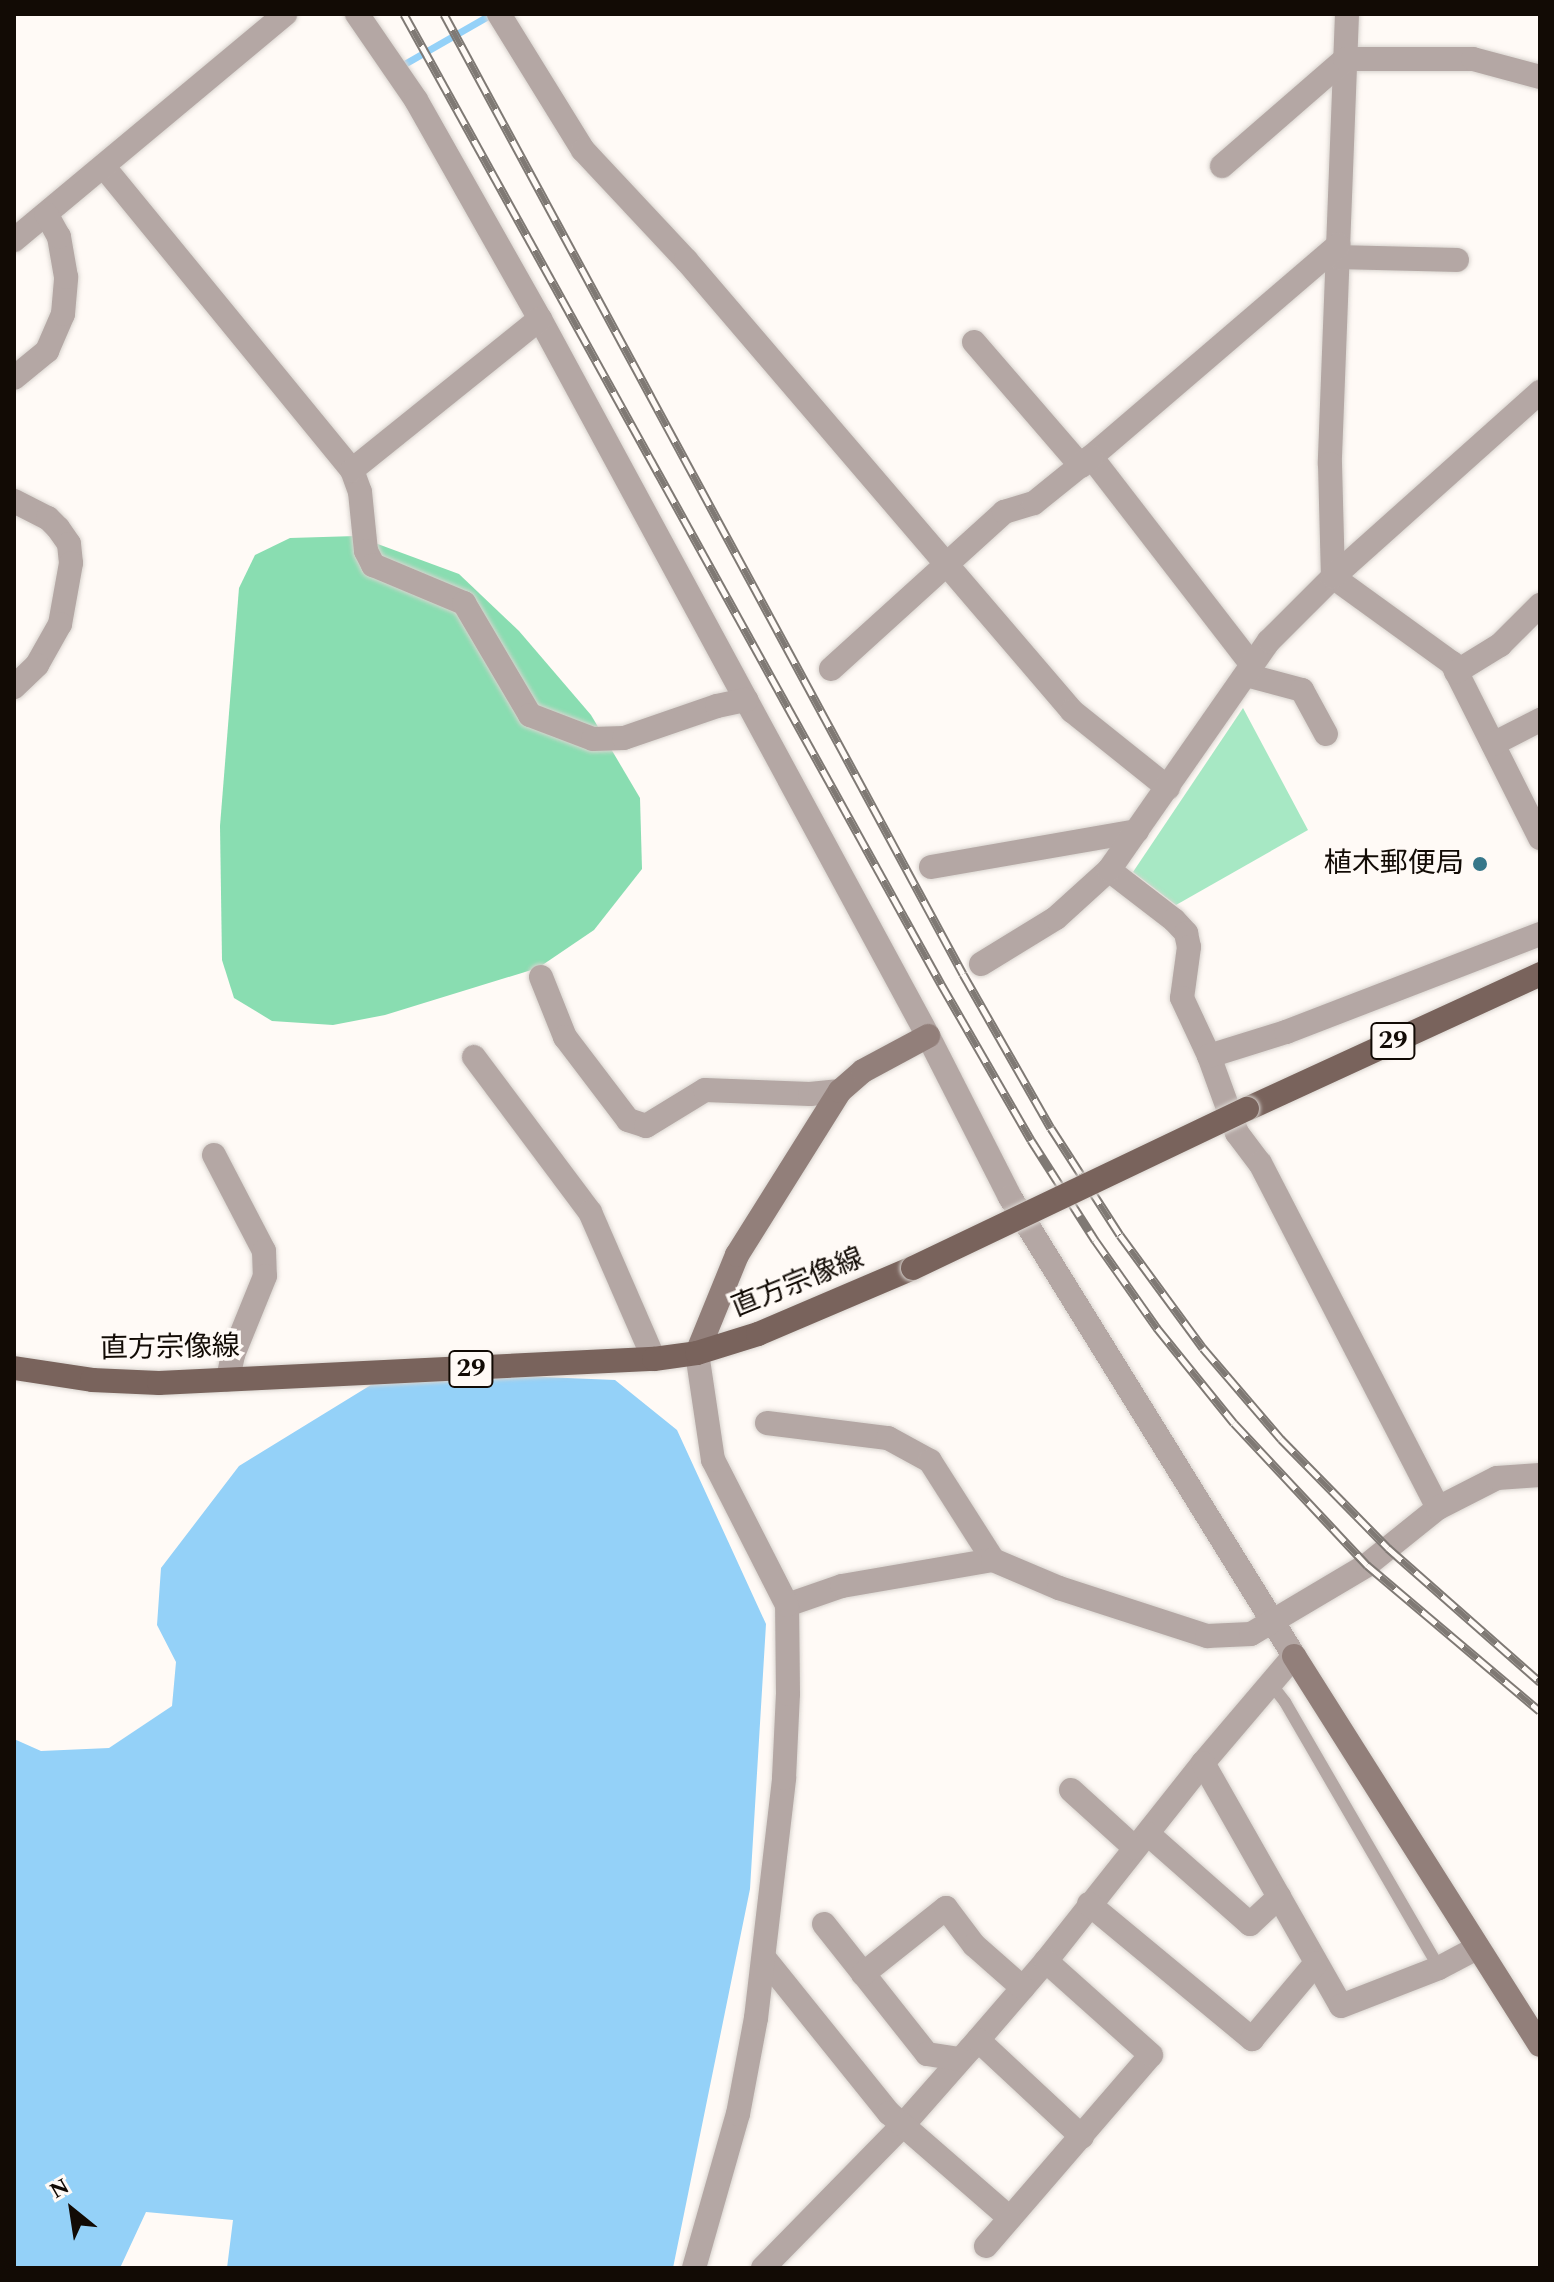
<!DOCTYPE html>
<meta charset="utf-8">
<style>
body{margin:0}
#map{position:relative;width:1554px;height:2282px;overflow:hidden;background:#fffaf6;font-family:Spectral,"Noto Sans JP",serif}
div>[style]{position:absolute}
.green>*{inset:0;background:#a7e8c4}
.forest>*{inset:0;background:#89ddb1}
.water>*{inset:0;background:#94d1f8}
.stream>*{height:7px;margin:-3.5px;padding:0 3.5px;transform-origin:3.5px;border-radius:3.5px;background:#94d1f8}
.roads{filter:drop-shadow(0 0 2px #d9d4cf) drop-shadow(0 0 2px #d9d4cf)}
.lane>*{height:12px;margin:-6px;padding:0 6px;transform-origin:6px;border-radius:6px;background:#b4a7a4}
.street>*{height:24px;margin:-12px;padding:0 12px;transform-origin:12px;border-radius:12px;background:#b4a7a4}
.secondary>*{height:24px;margin:-12px;padding:0 12px;transform-origin:12px;border-radius:12px;background:#927f7a}
.primary>*{height:24px;margin:-12px;padding:0 12px;transform-origin:12px;border-radius:12px;background:#79635c}
.rail>*{height:9px;margin-top:-4.5px;transform-origin:0;background:repeating-linear-gradient(90deg,#fffaf6 0 18px,#7f7974 0 36px);box-sizing:border-box;border-block:2px solid #7f7974}
.bridges{filter:drop-shadow(0 0 2px #d9d4cf) drop-shadow(0 0 2px #d9d4cf)}
.primary-bridge>*{height:24px;margin:-12px;padding:0 12px;transform-origin:12px;border-radius:12px;background:#79635c}
.dots>*{width:22px;height:22px;translate:-50% -50%;box-sizing:border-box;border:4px solid #fffaf6;border-radius:50%}
span{translate:-50% -50%;white-space:nowrap;text-align:center;line-height:1.15;-webkit-text-stroke:7px #fffaf6;paint-order:stroke}
.shield-label span{padding:2px 6px;background:#fffaf6;border:2px solid;border-radius:6px;-webkit-text-stroke-width:0}
.shield-label{font-size:26px;color:#120b05;font-weight:700}
.poi-label{font-size:28px;color:#120b05}
.right{translate:-100% -50%;text-align:right}
.street-label{font-size:28px;color:#120b05}
.frame{position:absolute;inset:0;border:16px solid #120b05;pointer-events:none}
.north{position:absolute;left:32px;top:2170px;width:80px;height:80px;-webkit-text-stroke:6px #fffaf6;paint-order:stroke;rotate:330deg;font-size:22px;font-weight:700;line-height:32px;text-align:center;color:#120b05}
.north::after{content:'';display:block;margin:auto;width:28px;height:36px;background:#120b05;clip-path:polygon(50% 0,100% 100%,50% 72%,0 100%)}
</style>
<div id="map">
<div class="green">
<i style="clip-path:polygon(1243px 708px,1308px 830px,1176px 905px,1133px 872px)"></i>
</div>
<div class="forest">
<i style="clip-path:polygon(356px 536px,459px 574px,519px 631px,591px 715px,640px 798px,642px 869px,594px 930px,538px 968px,385px 1015px,333px 1025px,272px 1021px,234px 998px,222px 960px,220px 826px,239px 588px,255px 555px,290px 538px)"></i>
</div>
<div class="water">
<i style="clip-path:polygon(474px 1374px,615px 1380px,677px 1430px,766px 1624px,750px 1889px,673px 2268px,227px 2268px,233px 2220px,146px 2212px,120px 2268px,14px 2268px,14px 1739px,41px 1751px,109px 1748px,172px 1706px,176px 1662px,157px 1625px,161px 1568px,239px 1466px,379px 1380px)"></i>
</div>
<div class="stream">
<i style="left:406px;top:63px;width:95px;rotate:-29.8deg"></i>
<i style="left:488px;top:16px;width:7px;rotate:27deg"></i>
</div>
<div class="roads">
<div class="lane">
<i style="left:1271px;top:1684px;width:23px;rotate:52deg"></i>
<i style="left:1285px;top:1702px;width:307px;rotate:59.9deg"></i>
</div>
<div class="street">
<i style="left:357px;top:14px;width:104px;rotate:55.5deg"></i>
<i style="left:416px;top:100px;width:252px;rotate:60.5deg"></i>
<i style="left:540px;top:319px;width:815px;rotate:61.58deg"></i>
<i style="left:928px;top:1036px;width:181px;rotate:63deg"></i>
<i style="left:1010px;top:1197px;width:540px;rotate:58.25deg"></i>
<i style="left:1294px;top:1656px;width:140px;rotate:130.4deg"></i>
<i style="left:1203px;top:1763px;width:253px;rotate:128.4deg"></i>
<i style="left:1046px;top:1961px;width:116px;rotate:130.8deg"></i>
<i style="left:970px;top:2049px;width:101px;rotate:131.4deg"></i>
<i style="left:903px;top:2125px;width:200px;rotate:134.4deg"></i>
<i style="left:499px;top:14px;width:160px;rotate:58.3deg"></i>
<i style="left:583px;top:150px;width:151px;rotate:46.9deg"></i>
<i style="left:686px;top:260px;width:594px;rotate:49.44deg"></i>
<i style="left:1072px;top:711px;width:123px;rotate:38.7deg"></i>
<i style="left:1347px;top:14px;width:450px;rotate:92.2deg"></i>
<i style="left:1330px;top:464px;width:113px;rotate:88.5deg"></i>
<i style="left:1333px;top:577px;width:147px;rotate:35.9deg"></i>
<i style="left:1452px;top:663px;width:196px;rotate:63.3deg"></i>
<i style="left:1222px;top:166px;width:163px;rotate:-41deg"></i>
<i style="left:1345px;top:59px;width:128px"></i>
<i style="left:1473px;top:59px;width:69px;rotate:15deg"></i>
<i style="left:104px;top:167px;width:392px;rotate:50.7deg"></i>
<i style="left:352px;top:470px;width:23px;rotate:70deg"></i>
<i style="left:360px;top:492px;width:59px;rotate:84.2deg"></i>
<i style="left:366px;top:551px;width:16px;rotate:63deg"></i>
<i style="left:373px;top:565px;width:99px;rotate:22.7deg"></i>
<i style="left:464px;top:603px;width:130px;rotate:59.5deg"></i>
<i style="left:530px;top:715px;width:67px;rotate:20.9deg"></i>
<i style="left:593px;top:739px;width:31px;rotate:-2deg"></i>
<i style="left:624px;top:738px;width:98px;rotate:-19deg"></i>
<i style="left:717px;top:706px;width:30px;rotate:-12deg"></i>
<i style="left:14px;top:240px;width:353px;rotate:-39.8deg"></i>
<i style="left:1338px;top:257px;width:119px;rotate:1.4deg"></i>
<i style="left:974px;top:342px;width:164px;rotate:49.2deg"></i>
<i style="left:14px;top:378px;width:43px;rotate:-39.3deg"></i>
<i style="left:47px;top:351px;width:40px;rotate:-66.6deg"></i>
<i style="left:63px;top:314px;width:37px;rotate:-85deg"></i>
<i style="left:66px;top:277px;width:41px;rotate:-99.9deg"></i>
<i style="left:59px;top:237px;width:26px;rotate:-119deg"></i>
<i style="left:352px;top:470px;width:241px;rotate:-38.8deg"></i>
<i style="left:14px;top:501px;width:38px;rotate:27deg"></i>
<i style="left:48px;top:518px;width:14px;rotate:45deg"></i>
<i style="left:58px;top:528px;width:19px;rotate:55deg"></i>
<i style="left:69px;top:544px;width:19px;rotate:84deg"></i>
<i style="left:71px;top:563px;width:62px;rotate:100.2deg"></i>
<i style="left:60px;top:624px;width:47px;rotate:119.3deg"></i>
<i style="left:37px;top:665px;width:32px;rotate:136deg"></i>
<i style="left:1252px;top:665px;width:263px;rotate:-127.7deg"></i>
<i style="left:1091px;top:457px;width:326px;rotate:-40.6deg"></i>
<i style="left:831px;top:669px;width:234px;rotate:-42.2deg"></i>
<i style="left:1004px;top:512px;width:31px;rotate:-17deg"></i>
<i style="left:1034px;top:503px;width:73px;rotate:-38.9deg"></i>
<i style="left:1456px;top:672px;width:52px;rotate:-31.5deg"></i>
<i style="left:1500px;top:645px;width:57px;rotate:-45deg"></i>
<i style="left:1246px;top:675px;width:58px;rotate:15deg"></i>
<i style="left:1302px;top:690px;width:50px;rotate:61.4deg"></i>
<i style="left:1493px;top:744px;width:53px;rotate:-27.1deg"></i>
<i style="left:931px;top:867px;width:209px;rotate:-9.9deg"></i>
<i style="left:1109px;top:870px;width:82px;rotate:37.6deg"></i>
<i style="left:1174px;top:920px;width:18px;rotate:47deg"></i>
<i style="left:1186px;top:933px;width:14px;rotate:78deg"></i>
<i style="left:1189px;top:947px;width:51px;rotate:97.8deg"></i>
<i style="left:1182px;top:998px;width:64px;rotate:65deg"></i>
<i style="left:1209px;top:1056px;width:82px;rotate:70deg"></i>
<i style="left:1237px;top:1133px;width:38px;rotate:53deg"></i>
<i style="left:1260px;top:1163px;width:388px;rotate:62.7deg"></i>
<i style="left:981px;top:964px;width:88px;rotate:-31.5deg"></i>
<i style="left:1056px;top:918px;width:72px;rotate:-42.2deg"></i>
<i style="left:1109px;top:870px;width:279px;rotate:-55.1deg"></i>
<i style="left:1269px;top:641px;width:91px;rotate:-45deg"></i>
<i style="left:1333px;top:577px;width:278px;rotate:-41.8deg"></i>
<i style="left:541px;top:977px;width:65px;rotate:68.2deg"></i>
<i style="left:565px;top:1037px;width:104px;rotate:52.8deg"></i>
<i style="left:628px;top:1120px;width:19px;rotate:18deg"></i>
<i style="left:646px;top:1126px;width:69px;rotate:-31.4deg"></i>
<i style="left:705px;top:1090px;width:105px;rotate:2.2deg"></i>
<i style="left:810px;top:1094px;width:30px;rotate:-6deg"></i>
<i style="left:1209px;top:1056px;width:81px;rotate:-17.3deg"></i>
<i style="left:1286px;top:1032px;width:272px;rotate:-21.1deg"></i>
<i style="left:474px;top:1057px;width:194px;rotate:53.2deg"></i>
<i style="left:590px;top:1212px;width:160px;rotate:66.5deg"></i>
<i style="left:214px;top:1155px;width:108px;rotate:62.5deg"></i>
<i style="left:264px;top:1251px;width:25px;rotate:88deg"></i>
<i style="left:265px;top:1276px;width:85px;rotate:112.1deg"></i>
<i style="left:233px;top:1355px;width:25px;rotate:102deg"></i>
<i style="left:767px;top:1423px;width:122px;rotate:7.1deg"></i>
<i style="left:888px;top:1438px;width:48px;rotate:28.7deg"></i>
<i style="left:930px;top:1461px;width:117px;rotate:57.5deg"></i>
<i style="left:787px;top:1605px;width:58px;rotate:-19.1deg"></i>
<i style="left:842px;top:1586px;width:153px;rotate:-9.8deg"></i>
<i style="left:993px;top:1560px;width:72px;rotate:23deg"></i>
<i style="left:1059px;top:1588px;width:156px;rotate:18deg"></i>
<i style="left:1207px;top:1636px;width:44px;rotate:-2.6deg"></i>
<i style="left:1251px;top:1634px;width:135px;rotate:-30.7deg"></i>
<i style="left:1367px;top:1565px;width:91px;rotate:-38.8deg"></i>
<i style="left:1438px;top:1508px;width:66px;rotate:-27deg"></i>
<i style="left:1497px;top:1478px;width:43px;rotate:-4deg"></i>
<i style="left:1203px;top:1763px;width:279px;rotate:60.4deg"></i>
<i style="left:1341px;top:2006px;width:105px;rotate:-21.2deg"></i>
<i style="left:1439px;top:1968px;width:43px;rotate:-27.8deg"></i>
<i style="left:1071px;top:1790px;width:86px;rotate:42.2deg"></i>
<i style="left:1148px;top:1834px;width:136px;rotate:41.4deg"></i>
<i style="left:1250px;top:1924px;width:40px;rotate:-43deg"></i>
<i style="left:1089px;top:1904px;width:212px;rotate:39.6deg"></i>
<i style="left:1252px;top:2039px;width:99px;rotate:-49.9deg"></i>
<i style="left:824px;top:1924px;width:166px;rotate:51.6deg"></i>
<i style="left:927px;top:2054px;width:33px;rotate:9deg"></i>
<i style="left:765px;top:1959px;width:198px;rotate:51.2deg"></i>
<i style="left:889px;top:2113px;width:160px;rotate:41deg"></i>
<i style="left:863px;top:1974px;width:106px;rotate:-38.5deg"></i>
<i style="left:946px;top:1908px;width:46px;rotate:52.9deg"></i>
<i style="left:974px;top:1945px;width:65px;rotate:41.3deg"></i>
<i style="left:978px;top:2040px;width:142px;rotate:43deg"></i>
<i style="left:986px;top:2246px;width:252px;rotate:-49.2deg"></i>
<i style="left:1151px;top:2055px;width:141px;rotate:-138.2deg"></i>
<i style="left:694px;top:2268px;width:160px;rotate:-74.1deg"></i>
<i style="left:738px;top:2114px;width:98px;rotate:-79.4deg"></i>
<i style="left:756px;top:2018px;width:242px;rotate:-83.3deg"></i>
<i style="left:784px;top:1778px;width:84px;rotate:-87.3deg"></i>
<i style="left:788px;top:1694px;width:89px;rotate:-90.6deg"></i>
<i style="left:787px;top:1605px;width:163px;rotate:-117deg"></i>
<i style="left:713px;top:1460px;width:108px;rotate:-98.5deg"></i>
</div>
<div class="secondary">
<i style="left:697px;top:1353px;width:106px;rotate:-67.8deg"></i>
<i style="left:737px;top:1255px;width:194px;rotate:-57.9deg"></i>
<i style="left:840px;top:1091px;width:30px;rotate:-41deg"></i>
<i style="left:863px;top:1071px;width:74px;rotate:-28.3deg"></i>
<i style="left:1294px;top:1656px;width:460px;rotate:57.7deg"></i>
</div>
<div class="primary">
<i style="left:1247px;top:1109px;width:323px;rotate:-24.7deg"></i>
<i style="left:14px;top:1368px;width:79px;rotate:8.7deg"></i>
<i style="left:92px;top:1380px;width:67px;rotate:2.6deg"></i>
<i style="left:159px;top:1383px;width:496px;rotate:-2.8deg"></i>
<i style="left:654px;top:1359px;width:43px;rotate:-7.9deg"></i>
<i style="left:697px;top:1353px;width:64px;rotate:-17.3deg"></i>
<i style="left:758px;top:1334px;width:168px;rotate:-23.1deg"></i>
</div>
</div>
<div class="rail">
<i style="left:404px;top:14px;width:1109px;rotate:61.03deg"></i>
<i style="left:941px;top:984px;width:180px;rotate:60deg"></i>
<i style="left:1031px;top:1140px;width:119px;rotate:57.4deg"></i>
<i style="left:1095px;top:1240px;width:108px;rotate:54.8deg"></i>
<i style="left:1157px;top:1328px;width:122px;rotate:51deg"></i>
<i style="left:1234px;top:1423px;width:195px;rotate:46.9deg"></i>
<i style="left:1367px;top:1565px;width:226px;rotate:40.2deg"></i>
<i style="left:444px;top:14px;width:1091px;rotate:61.6deg"></i>
<i style="left:963px;top:974px;width:177px;rotate:60.3deg"></i>
<i style="left:1051px;top:1128px;width:127px;rotate:57.2deg"></i>
<i style="left:1120px;top:1235px;width:140px;rotate:53.7deg"></i>
<i style="left:1203px;top:1348px;width:120px;rotate:49.4deg"></i>
<i style="left:1281px;top:1439px;width:153px;rotate:45.5deg"></i>
<i style="left:1388px;top:1548px;width:203px;rotate:41.4deg"></i>
</div>
<div class="bridges">
<div class="primary-bridge">
<i style="left:913px;top:1268px;width:370px;rotate:-25.5deg"></i>
</div>
</div>
<div class="dots">
<i style="left:1480px;top:864px;background:#37778a"></i>
</div>
<div class="shield-label">
<span style="left:1393px;top:1041px">29</span>
<span style="left:471px;top:1369px">29</span>
</div>
<div class="poi-label">
<span class="right" style="left:1464px;top:864px">植木郵便局</span>
</div>
<div class="street-label">
<span style="left:798px;top:1283px;rotate:-22deg">直方宗像線</span>
<span style="left:170px;top:1348px;rotate:-1deg">直方宗像線</span>
</div>
<div class="frame"></div>
<div class="north">N</div>
</div>
